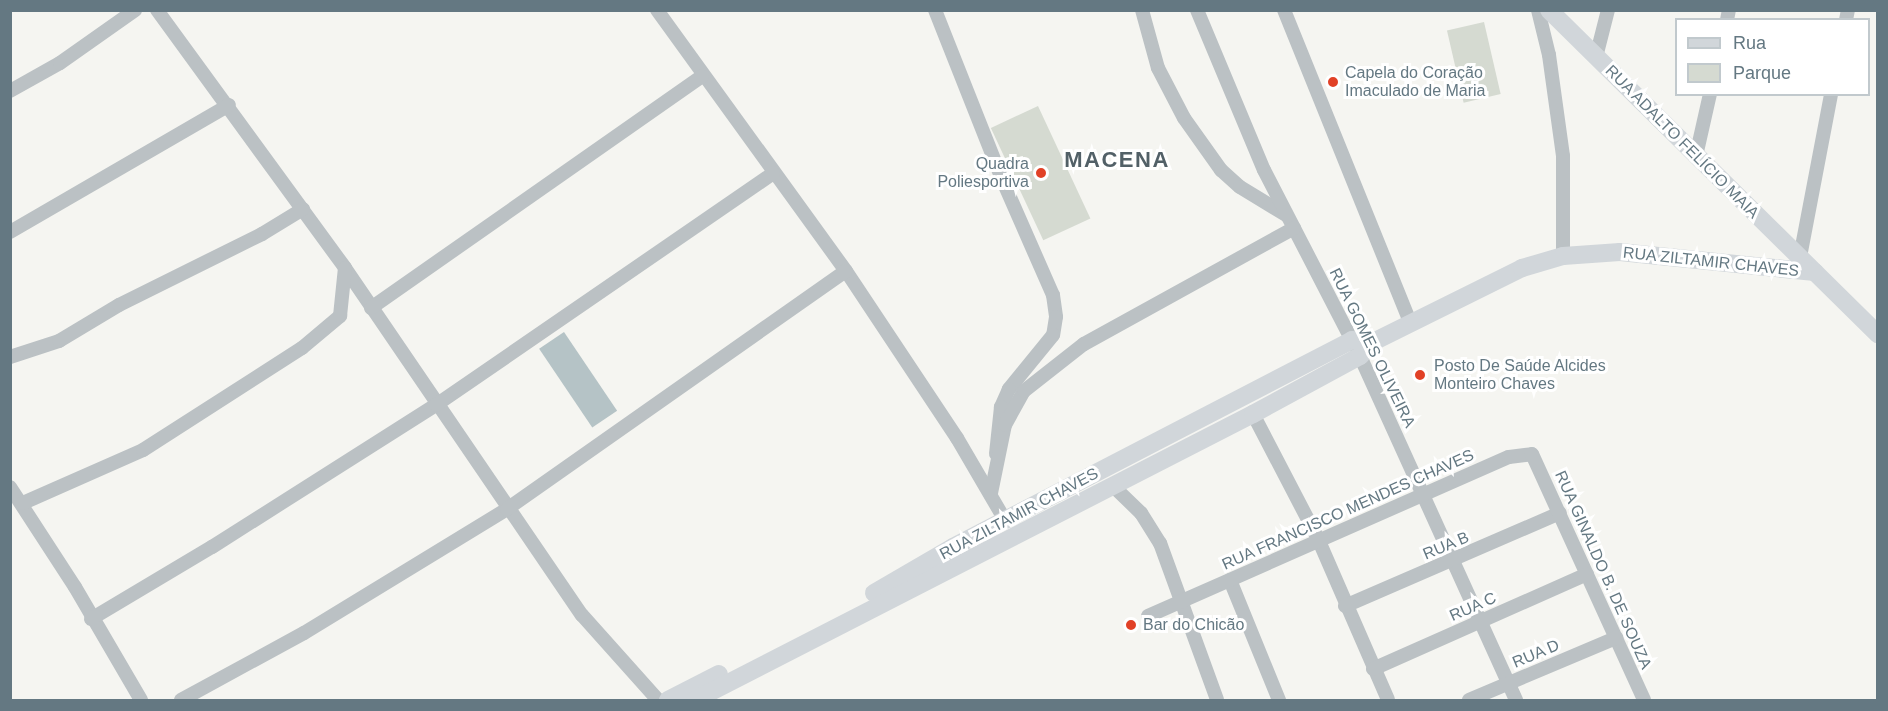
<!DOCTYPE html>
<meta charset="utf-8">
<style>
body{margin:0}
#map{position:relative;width:1888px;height:711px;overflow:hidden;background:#f5f5f1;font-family:Arial,sans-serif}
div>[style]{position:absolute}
.green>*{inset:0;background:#d5dad1;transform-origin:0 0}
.water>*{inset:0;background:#b5c3c6;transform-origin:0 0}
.street>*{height:14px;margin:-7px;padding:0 7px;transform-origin:7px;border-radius:7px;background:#bbc1c4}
.secondary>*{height:18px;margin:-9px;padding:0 9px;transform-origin:9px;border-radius:9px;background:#d1d6da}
.dots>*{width:16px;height:16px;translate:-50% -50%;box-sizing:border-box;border:3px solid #fff;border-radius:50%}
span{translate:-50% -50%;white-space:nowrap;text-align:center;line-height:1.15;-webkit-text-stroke:6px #fff;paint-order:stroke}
.poi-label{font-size:16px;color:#647882}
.left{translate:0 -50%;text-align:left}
.right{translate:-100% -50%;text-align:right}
.street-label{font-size:16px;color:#647882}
.district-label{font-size:22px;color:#526067;font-weight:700;letter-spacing:1.5px}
.frame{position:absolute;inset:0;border:12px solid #647882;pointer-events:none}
.legend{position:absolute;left:1675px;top:18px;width:195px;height:78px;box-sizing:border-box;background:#fff;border:2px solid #c1c9cd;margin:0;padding:8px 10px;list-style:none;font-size:18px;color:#647882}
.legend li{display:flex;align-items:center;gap:12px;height:30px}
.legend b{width:30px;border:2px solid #c1c9cd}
</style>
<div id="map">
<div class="green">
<i style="left:1484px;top:22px;width:74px;height:38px;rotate:77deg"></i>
<i style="left:1038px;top:106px;width:124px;height:52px;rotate:65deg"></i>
</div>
<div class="water">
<i style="left:564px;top:332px;width:95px;height:30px;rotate:56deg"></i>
</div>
<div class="street">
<i style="left:157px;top:10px;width:319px;rotate:53.9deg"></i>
<i style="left:345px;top:268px;width:420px;rotate:55.7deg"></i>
<i style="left:582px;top:615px;width:114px;rotate:48.2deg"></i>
<i style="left:657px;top:10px;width:322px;rotate:54.1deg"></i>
<i style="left:846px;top:271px;width:201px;rotate:56.4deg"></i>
<i style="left:957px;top:438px;width:95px;rotate:59.7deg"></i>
<i style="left:935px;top:10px;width:182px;rotate:68.4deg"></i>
<i style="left:1002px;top:179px;width:127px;rotate:66.3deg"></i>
<i style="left:1053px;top:295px;width:22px;rotate:82deg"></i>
<i style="left:1056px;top:317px;width:18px;rotate:99deg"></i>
<i style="left:1053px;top:335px;width:70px;rotate:129.2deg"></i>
<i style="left:1009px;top:389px;width:20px;rotate:114deg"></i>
<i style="left:1001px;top:407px;width:47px;rotate:96.1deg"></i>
<i style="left:1142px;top:10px;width:60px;rotate:74.6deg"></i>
<i style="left:1158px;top:68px;width:56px;rotate:62.5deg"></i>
<i style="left:1184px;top:118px;width:64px;rotate:54.6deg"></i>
<i style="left:1221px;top:170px;width:25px;rotate:42deg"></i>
<i style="left:1240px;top:187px;width:54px;rotate:31.3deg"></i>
<i style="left:1197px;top:10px;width:173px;rotate:67.3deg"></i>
<i style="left:1264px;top:170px;width:209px;rotate:62.7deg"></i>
<i style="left:1360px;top:356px;width:378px;rotate:65.6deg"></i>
<i style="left:1284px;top:10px;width:339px;rotate:68deg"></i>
<i style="left:1538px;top:10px;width:46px;rotate:76.3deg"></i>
<i style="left:1549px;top:55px;width:102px;rotate:82.1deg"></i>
<i style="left:1563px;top:156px;width:100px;rotate:90deg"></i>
<i style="left:1727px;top:20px;width:10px;rotate:-79deg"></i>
<i style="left:1846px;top:20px;width:10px;rotate:-79deg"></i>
<i style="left:1596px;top:57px;width:49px;rotate:-75.7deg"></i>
<i style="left:10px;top:91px;width:57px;rotate:-29.2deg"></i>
<i style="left:60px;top:63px;width:92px;rotate:-35.2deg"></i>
<i style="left:1696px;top:156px;width:64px;rotate:-77.3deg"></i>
<i style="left:10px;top:232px;width:253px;rotate:-30.1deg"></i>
<i style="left:1800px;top:257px;width:166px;rotate:-79.2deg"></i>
<i style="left:371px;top:308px;width:404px;rotate:-35deg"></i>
<i style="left:10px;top:357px;width:52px;rotate:-18.1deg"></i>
<i style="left:59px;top:341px;width:70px;rotate:-31deg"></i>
<i style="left:119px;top:305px;width:160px;rotate:-26.4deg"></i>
<i style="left:262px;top:234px;width:48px;rotate:-31.4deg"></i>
<i style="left:1253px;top:414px;width:143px;rotate:62.5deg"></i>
<i style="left:1319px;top:541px;width:173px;rotate:66.5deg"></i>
<i style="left:1113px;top:486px;width:39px;rotate:44deg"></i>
<i style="left:1141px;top:513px;width:36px;rotate:58deg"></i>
<i style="left:1160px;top:543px;width:167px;rotate:70deg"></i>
<i style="left:10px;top:487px;width:119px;rotate:57deg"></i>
<i style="left:75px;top:587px;width:131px;rotate:59.7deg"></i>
<i style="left:991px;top:493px;width:69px;rotate:-78.4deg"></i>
<i style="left:1005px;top:425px;width:39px;rotate:-61deg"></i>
<i style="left:1024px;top:391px;width:76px;rotate:-38.1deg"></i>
<i style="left:1084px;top:344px;width:240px;rotate:-28.9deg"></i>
<i style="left:23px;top:503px;width:131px;rotate:-23.8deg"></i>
<i style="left:143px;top:450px;width:189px;rotate:-32.7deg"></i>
<i style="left:302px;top:348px;width:50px;rotate:-40.1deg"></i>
<i style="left:340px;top:316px;width:48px;rotate:-84.1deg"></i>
<i style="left:1230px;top:580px;width:130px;rotate:67.8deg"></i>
<i style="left:1345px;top:606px;width:234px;rotate:-23.4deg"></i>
<i style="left:1148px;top:616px;width:394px;rotate:-23.8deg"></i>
<i style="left:1509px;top:457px;width:23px;rotate:-7deg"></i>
<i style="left:1532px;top:454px;width:270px;rotate:65.5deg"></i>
<i style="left:91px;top:619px;width:141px;rotate:-30.8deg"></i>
<i style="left:212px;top:547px;width:265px;rotate:-32.4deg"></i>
<i style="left:436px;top:405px;width:409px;rotate:-34.5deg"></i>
<i style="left:1373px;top:669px;width:234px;rotate:-23.9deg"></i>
<i style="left:181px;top:700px;width:140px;rotate:-28.6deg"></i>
<i style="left:304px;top:633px;width:238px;rotate:-31.4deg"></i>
<i style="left:507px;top:509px;width:414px;rotate:-35.1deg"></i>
<i style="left:1469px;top:700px;width:160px;rotate:-22.9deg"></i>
</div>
<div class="secondary">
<i style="left:1549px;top:10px;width:462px;rotate:44.6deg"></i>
<i style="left:874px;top:593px;width:91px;rotate:-30.2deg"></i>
<i style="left:953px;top:547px;width:449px;rotate:-27.4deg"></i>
<i style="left:1352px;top:340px;width:21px;rotate:5deg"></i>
<i style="left:668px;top:700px;width:57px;rotate:-27deg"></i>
<i style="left:695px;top:700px;width:627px;rotate:-27.14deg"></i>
<i style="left:1253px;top:414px;width:122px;rotate:-28.5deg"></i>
<i style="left:1360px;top:356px;width:19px;rotate:-47deg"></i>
<i style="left:1373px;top:342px;width:166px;rotate:-26.4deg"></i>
<i style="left:1522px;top:268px;width:43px;rotate:-16.3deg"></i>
<i style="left:1563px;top:256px;width:57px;rotate:-4deg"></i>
<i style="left:1620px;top:252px;width:196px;rotate:5.9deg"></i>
</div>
<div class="dots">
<i style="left:1333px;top:82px;background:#e14126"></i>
<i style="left:1041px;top:173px;background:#e14126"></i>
<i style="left:1420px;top:375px;background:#e14126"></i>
<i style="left:1131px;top:625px;background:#e14126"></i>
</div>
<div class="poi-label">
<span class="left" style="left:1345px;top:82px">Capela do Coração<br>Imaculado de Maria</span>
<span class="right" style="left:1029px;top:173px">Quadra<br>Poliesportiva</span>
<span class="left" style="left:1434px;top:375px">Posto De Saúde Alcides<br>Monteiro Chaves</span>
<span class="left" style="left:1143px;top:625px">Bar do Chicão</span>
</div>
<div class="street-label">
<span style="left:1682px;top:142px;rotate:45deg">RUA ADALTO FELÍCIO MAIA</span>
<span style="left:1711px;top:262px;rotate:6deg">RUA ZILTAMIR CHAVES</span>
<span style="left:1372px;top:348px;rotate:64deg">RUA GOMES OLIVEIRA</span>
<span style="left:1348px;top:510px;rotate:-24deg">RUA FRANCISCO MENDES CHAVES</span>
<span style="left:1019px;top:514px;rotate:-28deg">RUA ZILTAMIR CHAVES</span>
<span style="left:1446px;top:546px;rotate:-23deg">RUA B</span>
<span style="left:1603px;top:570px;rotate:66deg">RUA GINALDO B. DE SOUZA</span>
<span style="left:1473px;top:607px;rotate:-24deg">RUA C</span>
<span style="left:1536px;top:654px;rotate:-23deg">RUA D</span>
</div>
<div class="district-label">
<span style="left:1117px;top:160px">MACENA</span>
</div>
<div class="frame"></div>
<ul class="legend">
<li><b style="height:8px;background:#d1d6da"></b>Rua</li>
<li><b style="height:16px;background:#d5dad1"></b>Parque</li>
</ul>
</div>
